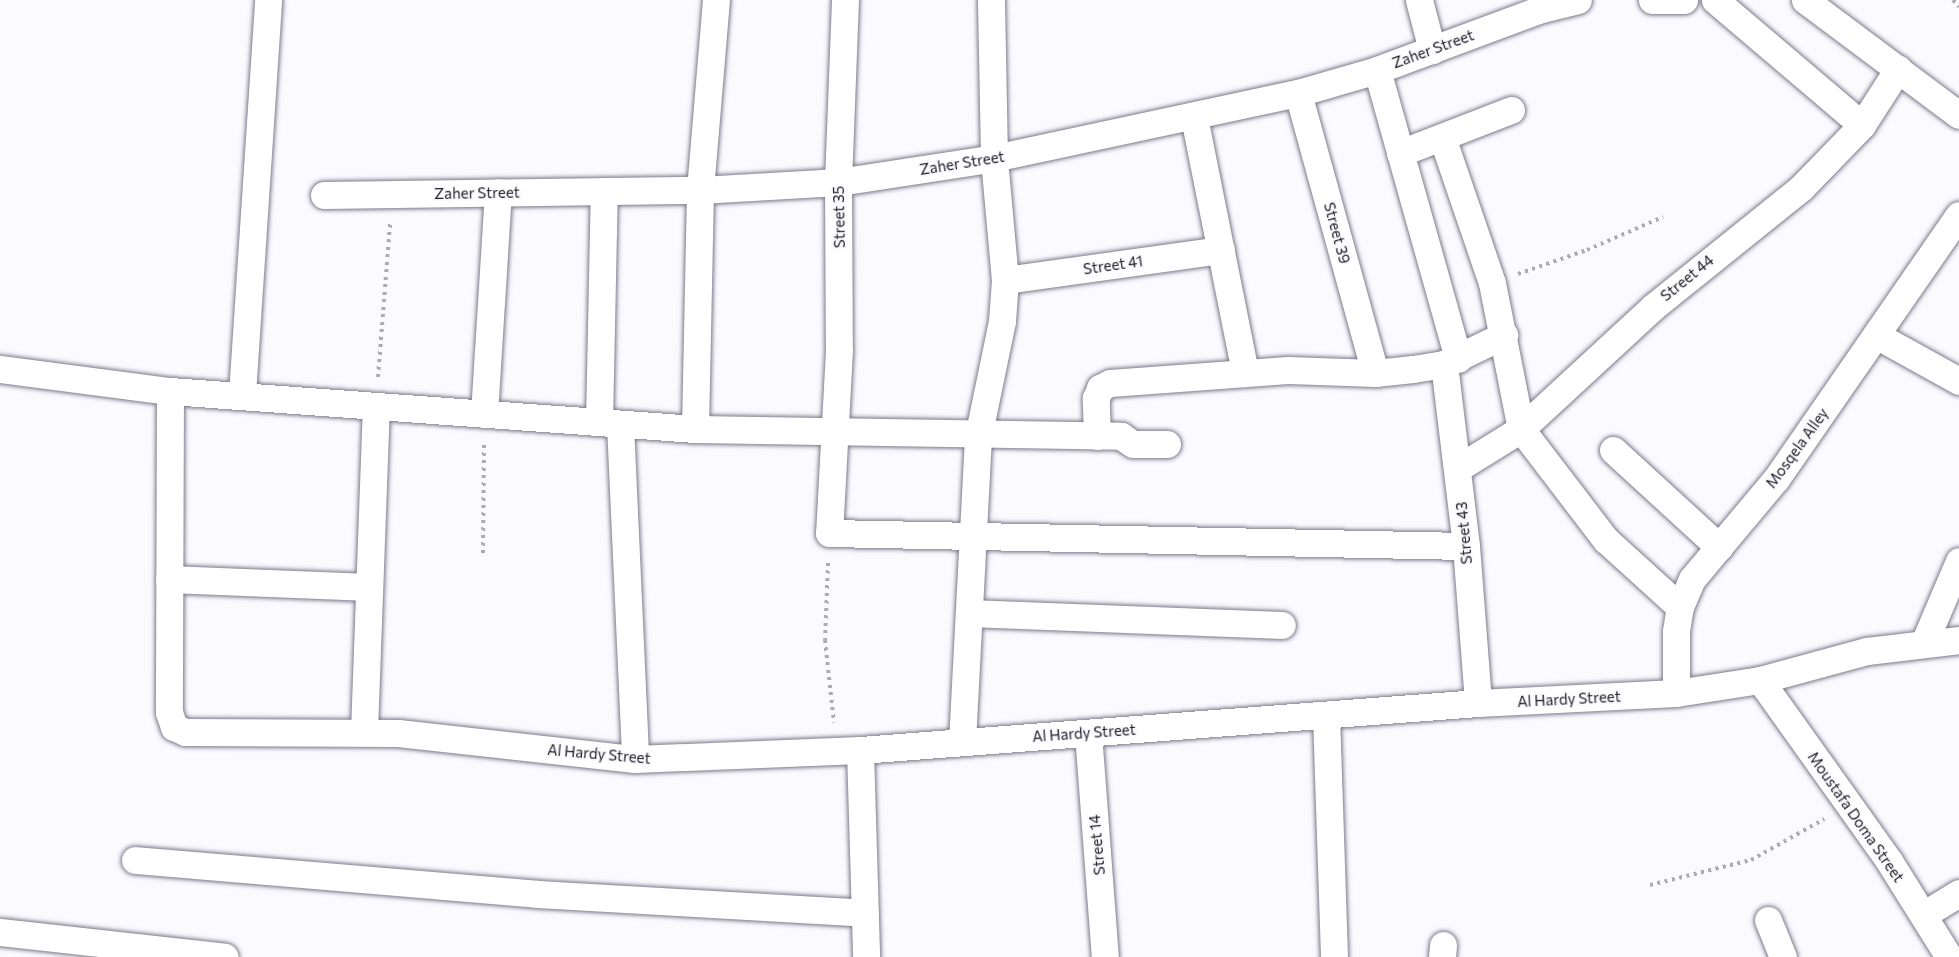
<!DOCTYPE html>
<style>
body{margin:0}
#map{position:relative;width:1959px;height:957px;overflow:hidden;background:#fbfafe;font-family:Commissioner,sans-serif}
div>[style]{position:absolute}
.path>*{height:4px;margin-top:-2px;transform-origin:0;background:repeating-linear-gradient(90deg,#acabb0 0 3px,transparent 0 7.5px)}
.roads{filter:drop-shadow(0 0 2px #7d798c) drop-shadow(0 0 2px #7d798c)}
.minor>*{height:27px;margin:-13.5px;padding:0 13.5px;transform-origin:13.5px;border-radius:13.5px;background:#fff}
span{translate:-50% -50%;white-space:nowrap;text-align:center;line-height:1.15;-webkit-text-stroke:4.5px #fbfafe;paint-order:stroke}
.street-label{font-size:15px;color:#1e1d24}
</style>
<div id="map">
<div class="path">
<i style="left:1953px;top:0;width:9px;rotate:49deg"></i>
<i style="left:1518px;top:274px;width:73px;rotate:-19.2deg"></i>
<i style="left:1587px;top:250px;width:83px;rotate:-23.5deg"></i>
<i style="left:378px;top:377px;width:154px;rotate:-85.5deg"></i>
<i style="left:483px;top:553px;width:111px;rotate:-89.5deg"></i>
<i style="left:828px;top:563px;width:77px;rotate:92.2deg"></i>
<i style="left:825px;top:640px;width:83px;rotate:83.8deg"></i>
<i style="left:1650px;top:885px;width:104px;rotate:-13.9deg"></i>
<i style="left:1751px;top:860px;width:84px;rotate:-29.3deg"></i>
</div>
<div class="roads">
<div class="minor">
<i style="left:845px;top:0;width:182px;rotate:92.2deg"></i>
<i style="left:838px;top:182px;width:168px;rotate:89.7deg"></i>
<i style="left:839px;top:350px;width:183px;rotate:93.1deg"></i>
<i style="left:829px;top:533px;width:637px;rotate:1.17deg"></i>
<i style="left:1419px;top:0;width:52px;rotate:75.4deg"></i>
<i style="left:1652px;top:0;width:32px"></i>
<i style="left:1715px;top:0;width:193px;rotate:40.4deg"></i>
<i style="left:1805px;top:0;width:192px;rotate:36.8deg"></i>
<i style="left:1377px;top:70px;width:300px;rotate:74.3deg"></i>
<i style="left:1298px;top:93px;width:290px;rotate:74.6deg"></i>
<i style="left:1194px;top:117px;width:261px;rotate:78.7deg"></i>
<i style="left:1442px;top:137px;width:154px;rotate:71.1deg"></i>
<i style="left:1492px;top:283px;width:149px;rotate:78.8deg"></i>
<i style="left:1521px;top:429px;width:140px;rotate:52.6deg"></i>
<i style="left:1606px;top:540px;width:100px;rotate:42.2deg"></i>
<i style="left:1400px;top:153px;width:119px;rotate:-21.2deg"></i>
<i style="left:324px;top:195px;width:376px;rotate:-0.8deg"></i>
<i style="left:700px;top:190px;width:138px;rotate:-3.3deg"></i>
<i style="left:838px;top:182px;width:158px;rotate:-8.7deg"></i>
<i style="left:994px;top:158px;width:311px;rotate:-12.1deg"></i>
<i style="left:1298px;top:93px;width:82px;rotate:-16.2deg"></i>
<i style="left:1377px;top:70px;width:172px;rotate:-20.4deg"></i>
<i style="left:1538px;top:10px;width:41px;rotate:-14deg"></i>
<i style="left:1005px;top:280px;width:218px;rotate:-7.9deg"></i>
<i style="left:1876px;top:335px;width:95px;rotate:29deg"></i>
<i style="left:1444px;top:364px;width:183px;rotate:83.1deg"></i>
<i style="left:1466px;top:546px;width:157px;rotate:85.6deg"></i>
<i style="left:0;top:369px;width:171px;rotate:7.4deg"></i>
<i style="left:170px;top:391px;width:526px;rotate:4.14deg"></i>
<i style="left:695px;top:429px;width:426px;rotate:0.9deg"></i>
<i style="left:1121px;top:436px;width:14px;rotate:34deg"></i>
<i style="left:1133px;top:444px;width:34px"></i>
<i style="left:170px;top:391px;width:321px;rotate:90.2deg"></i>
<i style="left:169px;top:712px;width:16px;rotate:72deg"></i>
<i style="left:174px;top:727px;width:12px;rotate:24deg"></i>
<i style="left:185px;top:732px;width:213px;rotate:0.3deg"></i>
<i style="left:398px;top:733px;width:238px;rotate:6.3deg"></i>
<i style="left:635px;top:759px;width:225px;rotate:-2.3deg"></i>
<i style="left:860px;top:750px;width:620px;rotate:-4.35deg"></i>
<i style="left:1478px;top:703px;width:198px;rotate:-2.9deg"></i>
<i style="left:1676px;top:693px;width:85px;rotate:-8.8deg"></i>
<i style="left:1760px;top:680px;width:111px;rotate:-15.2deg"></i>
<i style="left:1867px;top:651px;width:93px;rotate:-6.8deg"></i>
<i style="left:242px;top:394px;width:395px;rotate:-86.2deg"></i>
<i style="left:484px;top:414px;width:222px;rotate:-86.4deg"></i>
<i style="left:599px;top:422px;width:231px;rotate:-88.8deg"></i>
<i style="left:620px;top:424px;width:335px;rotate:87.4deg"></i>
<i style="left:695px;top:429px;width:239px;rotate:-88.8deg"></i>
<i style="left:700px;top:190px;width:191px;rotate:-85.2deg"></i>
<i style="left:1097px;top:436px;width:38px;rotate:-92deg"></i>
<i style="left:1096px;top:398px;width:11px;rotate:-68deg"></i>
<i style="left:1100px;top:388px;width:11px;rotate:-27deg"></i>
<i style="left:1110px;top:383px;width:178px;rotate:-4.2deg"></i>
<i style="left:1288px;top:370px;width:87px;rotate:2deg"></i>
<i style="left:1375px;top:373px;width:38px;rotate:-6deg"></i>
<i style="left:1413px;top:369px;width:31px;rotate:-9deg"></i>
<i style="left:1444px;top:364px;width:67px;rotate:-25.8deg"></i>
<i style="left:1613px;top:450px;width:144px;rotate:42.5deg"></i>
<i style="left:1458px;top:468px;width:74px;rotate:-31.8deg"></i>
<i style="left:1521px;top:429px;width:180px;rotate:-42.7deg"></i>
<i style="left:1653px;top:307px;width:190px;rotate:-38.8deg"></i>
<i style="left:1801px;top:188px;width:88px;rotate:-45.9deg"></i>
<i style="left:1862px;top:125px;width:67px;rotate:-57.3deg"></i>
<i style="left:169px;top:579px;width:200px;rotate:2.3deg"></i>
<i style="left:969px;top:613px;width:313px;rotate:2.2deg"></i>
<i style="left:1924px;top:643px;width:89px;rotate:-66.9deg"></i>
<i style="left:1760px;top:680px;width:222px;rotate:54.5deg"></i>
<i style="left:1889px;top:861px;width:113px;rotate:58deg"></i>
<i style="left:1676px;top:693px;width:62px;rotate:-90deg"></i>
<i style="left:1676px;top:631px;width:24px;rotate:-81deg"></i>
<i style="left:1680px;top:607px;width:30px;rotate:-67deg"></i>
<i style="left:1692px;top:579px;width:131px;rotate:-50deg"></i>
<i style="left:1776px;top:479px;width:321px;rotate:-55.3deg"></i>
<i style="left:1326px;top:715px;width:242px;rotate:88.1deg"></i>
<i style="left:364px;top:731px;width:323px;rotate:-87.9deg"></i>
<i style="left:1088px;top:733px;width:225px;rotate:85.7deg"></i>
<i style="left:962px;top:742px;width:305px;rotate:-87deg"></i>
<i style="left:978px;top:437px;width:118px;rotate:-78.3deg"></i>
<i style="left:1002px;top:321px;width:41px;rotate:-85.8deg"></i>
<i style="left:1005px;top:280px;width:122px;rotate:-95.2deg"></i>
<i style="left:994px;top:158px;width:158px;rotate:-91.1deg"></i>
<i style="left:860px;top:750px;width:207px;rotate:88.3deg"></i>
<i style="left:135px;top:860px;width:404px;rotate:4.8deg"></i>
<i style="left:538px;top:894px;width:327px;rotate:3.3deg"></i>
<i style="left:1923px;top:915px;width:42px;rotate:-31.4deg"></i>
<i style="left:1768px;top:920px;width:40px;rotate:68deg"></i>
<i style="left:0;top:932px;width:226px;rotate:6.3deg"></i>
<i style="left:1442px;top:957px;width:12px;rotate:-85deg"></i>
</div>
</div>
<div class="street-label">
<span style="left:1433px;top:49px;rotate:-20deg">Zaher Street</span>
<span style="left:962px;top:163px;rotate:-9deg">Zaher Street</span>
<span style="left:477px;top:193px;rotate:-1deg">Zaher Street</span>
<span style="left:839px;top:217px;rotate:-91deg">Street 35</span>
<span style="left:1337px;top:233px;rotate:75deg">Street 39</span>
<span style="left:1113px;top:265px;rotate:-8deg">Street 41</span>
<span style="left:1687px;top:278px;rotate:-39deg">Street 44</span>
<span style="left:1797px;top:448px;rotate:-54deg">Mosqela Alley</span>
<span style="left:1464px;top:533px;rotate:-95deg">Street 43</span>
<span style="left:1569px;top:699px;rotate:-3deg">Al Hardy Street</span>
<span style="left:1084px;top:733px;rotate:-4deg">Al Hardy Street</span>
<span style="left:599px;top:754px;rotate:5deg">Al Hardy Street</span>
<span style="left:1856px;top:817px;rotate:55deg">Moustafa Doma Street</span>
<span style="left:1097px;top:845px;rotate:-95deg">Street 14</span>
</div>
</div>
